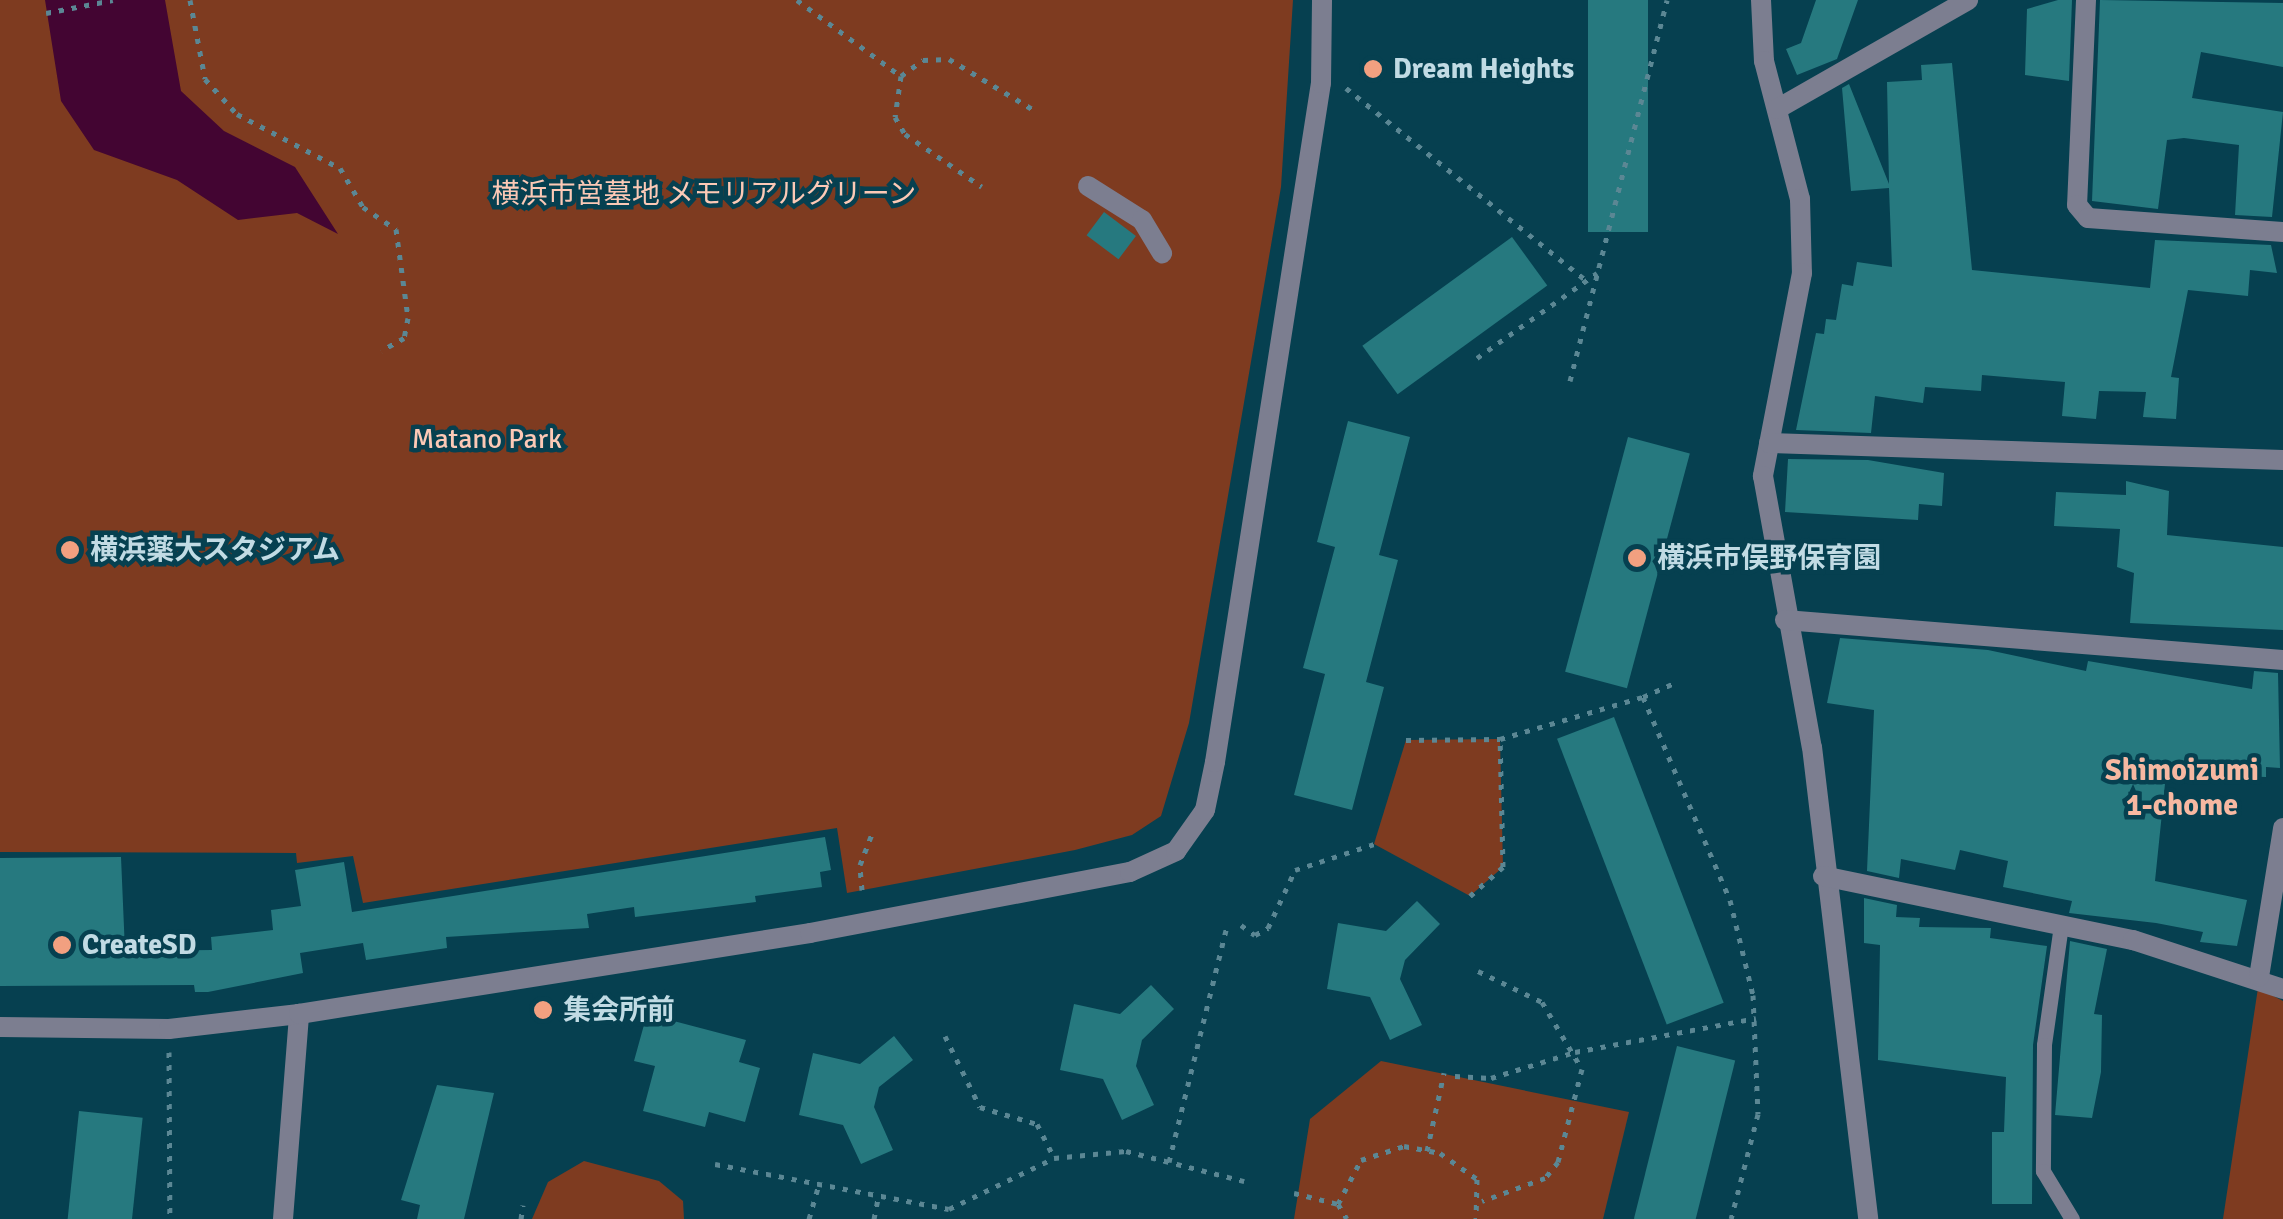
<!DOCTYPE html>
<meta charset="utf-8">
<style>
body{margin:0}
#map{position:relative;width:2283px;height:1219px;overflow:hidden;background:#064050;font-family:Signika,"Noto Sans JP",sans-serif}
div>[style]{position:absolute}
.green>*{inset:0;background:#7e3b20}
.water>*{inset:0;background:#430532}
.building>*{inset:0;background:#26797f;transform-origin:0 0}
.path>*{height:5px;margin-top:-2.5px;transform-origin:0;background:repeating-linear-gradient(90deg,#5b8794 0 5px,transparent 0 13px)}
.service>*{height:15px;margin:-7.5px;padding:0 7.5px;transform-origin:7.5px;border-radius:7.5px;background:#7c7e90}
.pedestrian>*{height:20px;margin:-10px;padding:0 10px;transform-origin:10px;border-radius:10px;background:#7c7e90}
.minor>*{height:20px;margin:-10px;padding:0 10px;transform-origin:10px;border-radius:10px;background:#7c7e90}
.tertiary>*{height:20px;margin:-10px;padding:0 10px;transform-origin:10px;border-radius:10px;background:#7c7e90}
.dots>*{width:28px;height:28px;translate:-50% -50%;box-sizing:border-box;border:5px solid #064050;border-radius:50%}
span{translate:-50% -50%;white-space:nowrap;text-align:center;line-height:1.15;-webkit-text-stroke:9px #064050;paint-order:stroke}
.poi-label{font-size:28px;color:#c1dbe4;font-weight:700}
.left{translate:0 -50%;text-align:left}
.park-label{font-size:28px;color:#fcc9b6}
.neighbourhood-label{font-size:30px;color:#f7b8a1;font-weight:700}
</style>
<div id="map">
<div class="green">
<i style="clip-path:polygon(0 0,1293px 0,1281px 187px,1189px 723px,1161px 816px,1132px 835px,1075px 850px,847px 893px,837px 828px,363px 903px,353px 856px,297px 863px,296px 853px,0 852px)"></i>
<i style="clip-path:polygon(1500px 739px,1503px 867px,1470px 896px,1374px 844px,1406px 740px)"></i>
<i style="clip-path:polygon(2258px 988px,2283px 1001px,2283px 1219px,2223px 1219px)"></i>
<i style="clip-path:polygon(1381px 1061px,1629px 1112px,1603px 1219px,1294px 1219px,1310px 1119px)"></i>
<i style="clip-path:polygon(584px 1161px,659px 1181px,683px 1201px,684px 1219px,532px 1219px,548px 1182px)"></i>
</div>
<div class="water">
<i style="clip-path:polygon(45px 0,165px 0,181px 91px,224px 131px,295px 167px,338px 234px,297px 213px,238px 220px,177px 180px,94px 150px,61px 101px)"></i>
</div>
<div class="building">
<i style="left:1588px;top:0;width:60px;height:232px"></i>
<i style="clip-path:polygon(1816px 0,1858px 0,1837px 59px,1797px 75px,1786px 49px,1801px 43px)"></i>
<i style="clip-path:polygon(2058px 0,2072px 0,2069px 81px,2025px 75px,2027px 9px)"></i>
<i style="clip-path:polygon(2100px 0,2283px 3px,2283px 67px,2201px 52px,2192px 98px,2283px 112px,2272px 217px,2235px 215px,2239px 145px,2184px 138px,2167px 140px,2158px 209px,2092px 201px)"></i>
<i style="clip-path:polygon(1952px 63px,1972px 270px,2150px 288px,2155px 240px,2271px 245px,2277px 273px,2250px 270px,2248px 296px,2188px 290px,2171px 377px,2179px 378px,2176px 419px,2143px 417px,2146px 392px,2099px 391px,2096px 419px,2062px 416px,2065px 382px,1982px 375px,1981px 391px,1925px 387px,1923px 403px,1875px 396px,1871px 433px,1796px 430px,1816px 333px,1824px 334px,1826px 319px,1836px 320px,1842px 284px,1853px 286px,1857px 262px,1892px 267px,1889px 188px,1851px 191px,1842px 88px,1849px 84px,1889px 184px,1887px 82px,1922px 80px,1921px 65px)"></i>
<i style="left:1104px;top:212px;width:40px;height:29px;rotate:37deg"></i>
<i style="left:1512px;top:237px;width:60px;height:185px;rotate:54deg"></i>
<i style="clip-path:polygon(1348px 421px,1410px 437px,1379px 555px,1398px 560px,1366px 682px,1384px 687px,1352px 810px,1294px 795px,1325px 674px,1303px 668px,1335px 547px,1317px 542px)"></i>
<i style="left:1628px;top:437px;width:64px;height:243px;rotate:15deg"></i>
<i style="clip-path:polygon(1788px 459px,1868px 460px,1944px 473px,1942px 506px,1919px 504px,1918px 520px,1785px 512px)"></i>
<i style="clip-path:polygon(2126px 481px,2169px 491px,2167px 535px,2283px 547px,2283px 630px,2130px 623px,2134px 573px,2117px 567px,2120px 529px,2054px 526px,2056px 492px,2126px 495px)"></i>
<i style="clip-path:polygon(1840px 638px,1988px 650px,2086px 671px,2088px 661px,2252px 689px,2254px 671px,2278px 673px,2280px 768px,2266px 767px,2266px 777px,2166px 774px,2155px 881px,2247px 900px,2237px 946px,2200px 942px,2203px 932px,2156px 923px,2069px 913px,2072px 901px,2003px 887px,2008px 861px,1960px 850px,1955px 870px,1901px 859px,1899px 878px,1867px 871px,1874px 710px,1827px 703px)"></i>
<i style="left:1614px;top:717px;width:306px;height:61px;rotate:69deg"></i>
<i style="clip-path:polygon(825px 837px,831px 870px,820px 872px,822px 887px,755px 896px,756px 902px,635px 917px,634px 907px,587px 914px,589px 928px,446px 937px,447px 948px,366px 960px,363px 943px,300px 953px,303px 973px,208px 992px,195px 992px,194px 985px,0 986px,0 858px,121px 857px,125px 951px,212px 950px,211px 937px,273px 930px,271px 910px,301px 906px,295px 870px,344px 862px,352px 912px)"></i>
<i style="clip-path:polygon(1864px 898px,1897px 905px,1896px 917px,1920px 918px,1919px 927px,1991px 928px,1990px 938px,2047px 946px,2033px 1045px,2032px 1204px,1992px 1204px,1992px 1132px,2004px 1132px,2006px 1077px,1878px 1060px,1880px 945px,1864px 943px)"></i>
<i style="clip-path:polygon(1417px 901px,1440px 924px,1405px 960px,1400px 979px,1422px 1025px,1390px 1040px,1370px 997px,1327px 989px,1338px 923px,1386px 931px)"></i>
<i style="clip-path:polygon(2070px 941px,2107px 949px,2094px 1014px,2102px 1015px,2101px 1072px,2092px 1118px,2055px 1115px)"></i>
<i style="clip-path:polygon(1151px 985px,1174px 1009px,1142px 1040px,1136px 1066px,1154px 1105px,1122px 1120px,1103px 1079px,1060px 1070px,1074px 1004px,1120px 1014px)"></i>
<i style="clip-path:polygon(647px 1014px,746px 1040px,739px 1062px,760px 1068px,745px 1122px,709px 1112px,705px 1127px,643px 1111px,655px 1066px,634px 1061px)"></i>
<i style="clip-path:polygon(894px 1036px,913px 1060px,879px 1087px,874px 1107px,893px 1150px,861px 1164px,843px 1125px,799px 1115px,813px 1053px,860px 1064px)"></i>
<i style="left:1677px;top:1046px;width:60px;height:178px;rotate:14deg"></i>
<i style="clip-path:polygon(437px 1085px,494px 1093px,464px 1219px,417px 1219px,420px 1205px,401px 1200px)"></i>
<i style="left:79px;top:1111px;width:64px;height:109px;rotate:6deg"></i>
</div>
<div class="path">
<i style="left:190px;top:0;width:80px;rotate:79.2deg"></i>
<i style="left:205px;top:79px;width:47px;rotate:47.6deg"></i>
<i style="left:237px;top:114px;width:116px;rotate:27.7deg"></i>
<i style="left:340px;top:168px;width:45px;rotate:59.5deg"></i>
<i style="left:363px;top:207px;width:40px;rotate:34deg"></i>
<i style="left:396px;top:229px;width:90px;rotate:82.3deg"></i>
<i style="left:408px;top:318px;width:20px;rotate:101deg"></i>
<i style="left:404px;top:338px;width:26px;rotate:151deg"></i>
<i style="left:797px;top:0;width:129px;rotate:36.2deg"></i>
<i style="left:901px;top:76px;width:41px;rotate:98.3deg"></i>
<i style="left:895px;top:117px;width:20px;rotate:60deg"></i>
<i style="left:905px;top:134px;width:93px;rotate:34.5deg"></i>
<i style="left:46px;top:13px;width:68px;rotate:-11deg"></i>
<i style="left:901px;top:76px;width:27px;rotate:-36deg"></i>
<i style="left:923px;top:60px;width:26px;rotate:-2deg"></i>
<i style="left:949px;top:59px;width:99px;rotate:31deg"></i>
<i style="left:1346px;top:88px;width:307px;rotate:38.7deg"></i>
<i style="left:1477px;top:358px;width:147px;rotate:-35.3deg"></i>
<i style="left:1570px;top:381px;width:393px;rotate:-75.7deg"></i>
<i style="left:1643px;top:697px;width:35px;rotate:-24deg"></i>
<i style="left:1406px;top:740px;width:94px;rotate:-0.6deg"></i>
<i style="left:1500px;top:739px;width:149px;rotate:-16.4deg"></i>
<i style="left:1643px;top:697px;width:221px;rotate:66.8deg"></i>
<i style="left:1730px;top:900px;width:98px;rotate:76.4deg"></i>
<i style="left:1753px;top:995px;width:119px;rotate:87.6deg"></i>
<i style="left:1758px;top:1114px;width:108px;rotate:104.4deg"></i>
<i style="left:862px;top:890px;width:25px;rotate:-95deg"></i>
<i style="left:860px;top:865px;width:36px;rotate:-69deg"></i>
<i style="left:1470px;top:896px;width:44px;rotate:-41.3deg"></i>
<i style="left:1503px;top:867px;width:128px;rotate:-91.3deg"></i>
<i style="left:1241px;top:925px;width:17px;rotate:36deg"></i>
<i style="left:1255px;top:935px;width:15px;rotate:-28deg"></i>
<i style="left:1268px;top:928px;width:64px;rotate:-65deg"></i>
<i style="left:1295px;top:870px;width:83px;rotate:-18.2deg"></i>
<i style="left:1478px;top:971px;width:71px;rotate:25.8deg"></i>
<i style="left:1542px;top:1002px;width:78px;rotate:59.2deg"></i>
<i style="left:1582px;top:1069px;width:96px;rotate:104.5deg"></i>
<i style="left:1558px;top:1162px;width:21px;rotate:129deg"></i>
<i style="left:1545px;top:1178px;width:67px;rotate:159.9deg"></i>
<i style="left:945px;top:1036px;width:79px;rotate:63.8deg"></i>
<i style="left:980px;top:1107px;width:59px;rotate:16.6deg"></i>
<i style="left:1037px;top:1124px;width:38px;rotate:63deg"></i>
<i style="left:169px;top:1052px;width:167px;rotate:89.7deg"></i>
<i style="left:1455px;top:1076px;width:36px;rotate:3deg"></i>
<i style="left:1491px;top:1078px;width:88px;rotate:-17.2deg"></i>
<i style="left:1575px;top:1052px;width:184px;rotate:-10.6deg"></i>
<i style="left:1427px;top:1151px;width:80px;rotate:-77.7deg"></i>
<i style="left:1169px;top:1162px;width:244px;rotate:-76.2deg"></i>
<i style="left:715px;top:1164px;width:238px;rotate:10.9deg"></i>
<i style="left:949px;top:1209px;width:117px;rotate:-25.9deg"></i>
<i style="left:1054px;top:1158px;width:72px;rotate:-5.6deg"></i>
<i style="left:1126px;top:1151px;width:122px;rotate:14.3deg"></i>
<i style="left:1294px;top:1193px;width:45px;rotate:14deg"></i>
<i style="left:1338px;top:1204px;width:17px;rotate:59deg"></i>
<i style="left:1338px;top:1204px;width:50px;rotate:-62.4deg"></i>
<i style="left:1361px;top:1160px;width:45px;rotate:-18deg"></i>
<i style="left:1404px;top:1146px;width:37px;rotate:11deg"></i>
<i style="left:1440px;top:1153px;width:45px;rotate:35.1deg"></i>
<i style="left:1477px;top:1179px;width:40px;rotate:91.4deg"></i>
<i style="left:521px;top:1219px;width:14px;rotate:-82deg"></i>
<i style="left:809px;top:1219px;width:33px;rotate:-74deg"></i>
<i style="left:874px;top:1219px;width:20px;rotate:-79deg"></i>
</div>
<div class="service">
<i style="left:2061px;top:925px;width:121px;rotate:98.1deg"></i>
<i style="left:2044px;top:1045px;width:126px;rotate:90.5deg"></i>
<i style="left:2043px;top:1171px;width:56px;rotate:58.9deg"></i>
</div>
<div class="pedestrian">
<i style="left:1088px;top:186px;width:64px;rotate:32.2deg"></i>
<i style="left:1142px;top:220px;width:39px;rotate:59deg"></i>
</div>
<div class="minor">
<i style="left:1761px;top:0;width:61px;rotate:87.2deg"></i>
<i style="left:1764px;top:61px;width:143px;rotate:75.4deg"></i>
<i style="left:1800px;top:199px;width:74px;rotate:88.5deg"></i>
<i style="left:1802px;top:273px;width:207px;rotate:100.9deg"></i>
<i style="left:1763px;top:476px;width:275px;rotate:79.8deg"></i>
<i style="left:1812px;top:747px;width:475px;rotate:83.2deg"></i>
<i style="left:2086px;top:0;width:205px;rotate:92.5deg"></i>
<i style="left:2077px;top:205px;width:17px;rotate:50deg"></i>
<i style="left:2088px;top:218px;width:196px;rotate:4.1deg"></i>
<i style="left:1777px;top:109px;width:220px;rotate:-29.7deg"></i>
<i style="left:1769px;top:443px;width:514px;rotate:1.89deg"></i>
<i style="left:1785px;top:620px;width:500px;rotate:4.6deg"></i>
<i style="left:1823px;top:876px;width:317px;rotate:11.7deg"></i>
<i style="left:2133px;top:940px;width:158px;rotate:18.1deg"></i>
<i style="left:2259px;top:977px;width:151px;rotate:-80.8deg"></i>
<i style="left:283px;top:1219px;width:206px;rotate:-85.5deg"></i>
</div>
<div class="tertiary">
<i style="left:0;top:1027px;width:169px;rotate:0.7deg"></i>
<i style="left:169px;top:1029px;width:131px;rotate:-6.6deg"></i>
<i style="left:299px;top:1014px;width:517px;rotate:-9.01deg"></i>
<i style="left:810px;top:933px;width:326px;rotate:-10.8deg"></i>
<i style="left:1130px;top:872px;width:51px;rotate:-24.5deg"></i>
<i style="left:1176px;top:851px;width:50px;rotate:-54.7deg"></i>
<i style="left:1205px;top:810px;width:49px;rotate:-78.2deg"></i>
<i style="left:1215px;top:762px;width:687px;rotate:-81.13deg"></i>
<i style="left:1321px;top:83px;width:83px;rotate:-89.3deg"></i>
</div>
<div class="dots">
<i style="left:1373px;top:69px;background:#f2a080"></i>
<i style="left:70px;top:550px;background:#f2a080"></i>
<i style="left:1637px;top:558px;background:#f2a080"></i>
<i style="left:62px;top:945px;background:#f2a080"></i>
<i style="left:543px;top:1010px;background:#f2a080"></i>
</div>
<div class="poi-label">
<span class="left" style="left:1393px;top:69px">Dream Heights</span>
<span class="left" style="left:90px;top:550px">横浜薬大スタジアム</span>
<span class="left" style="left:1657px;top:558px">横浜市俣野保育園</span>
<span class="left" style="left:82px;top:945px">CreateSD</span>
<span class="left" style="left:563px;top:1010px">集会所前</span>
</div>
<div class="park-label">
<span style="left:704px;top:194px">横浜市営墓地 メモリアルグリーン</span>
<span style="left:487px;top:439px">Matano Park</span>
</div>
<div class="neighbourhood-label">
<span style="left:2182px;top:788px">Shimoizumi<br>1-chome</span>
</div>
</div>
